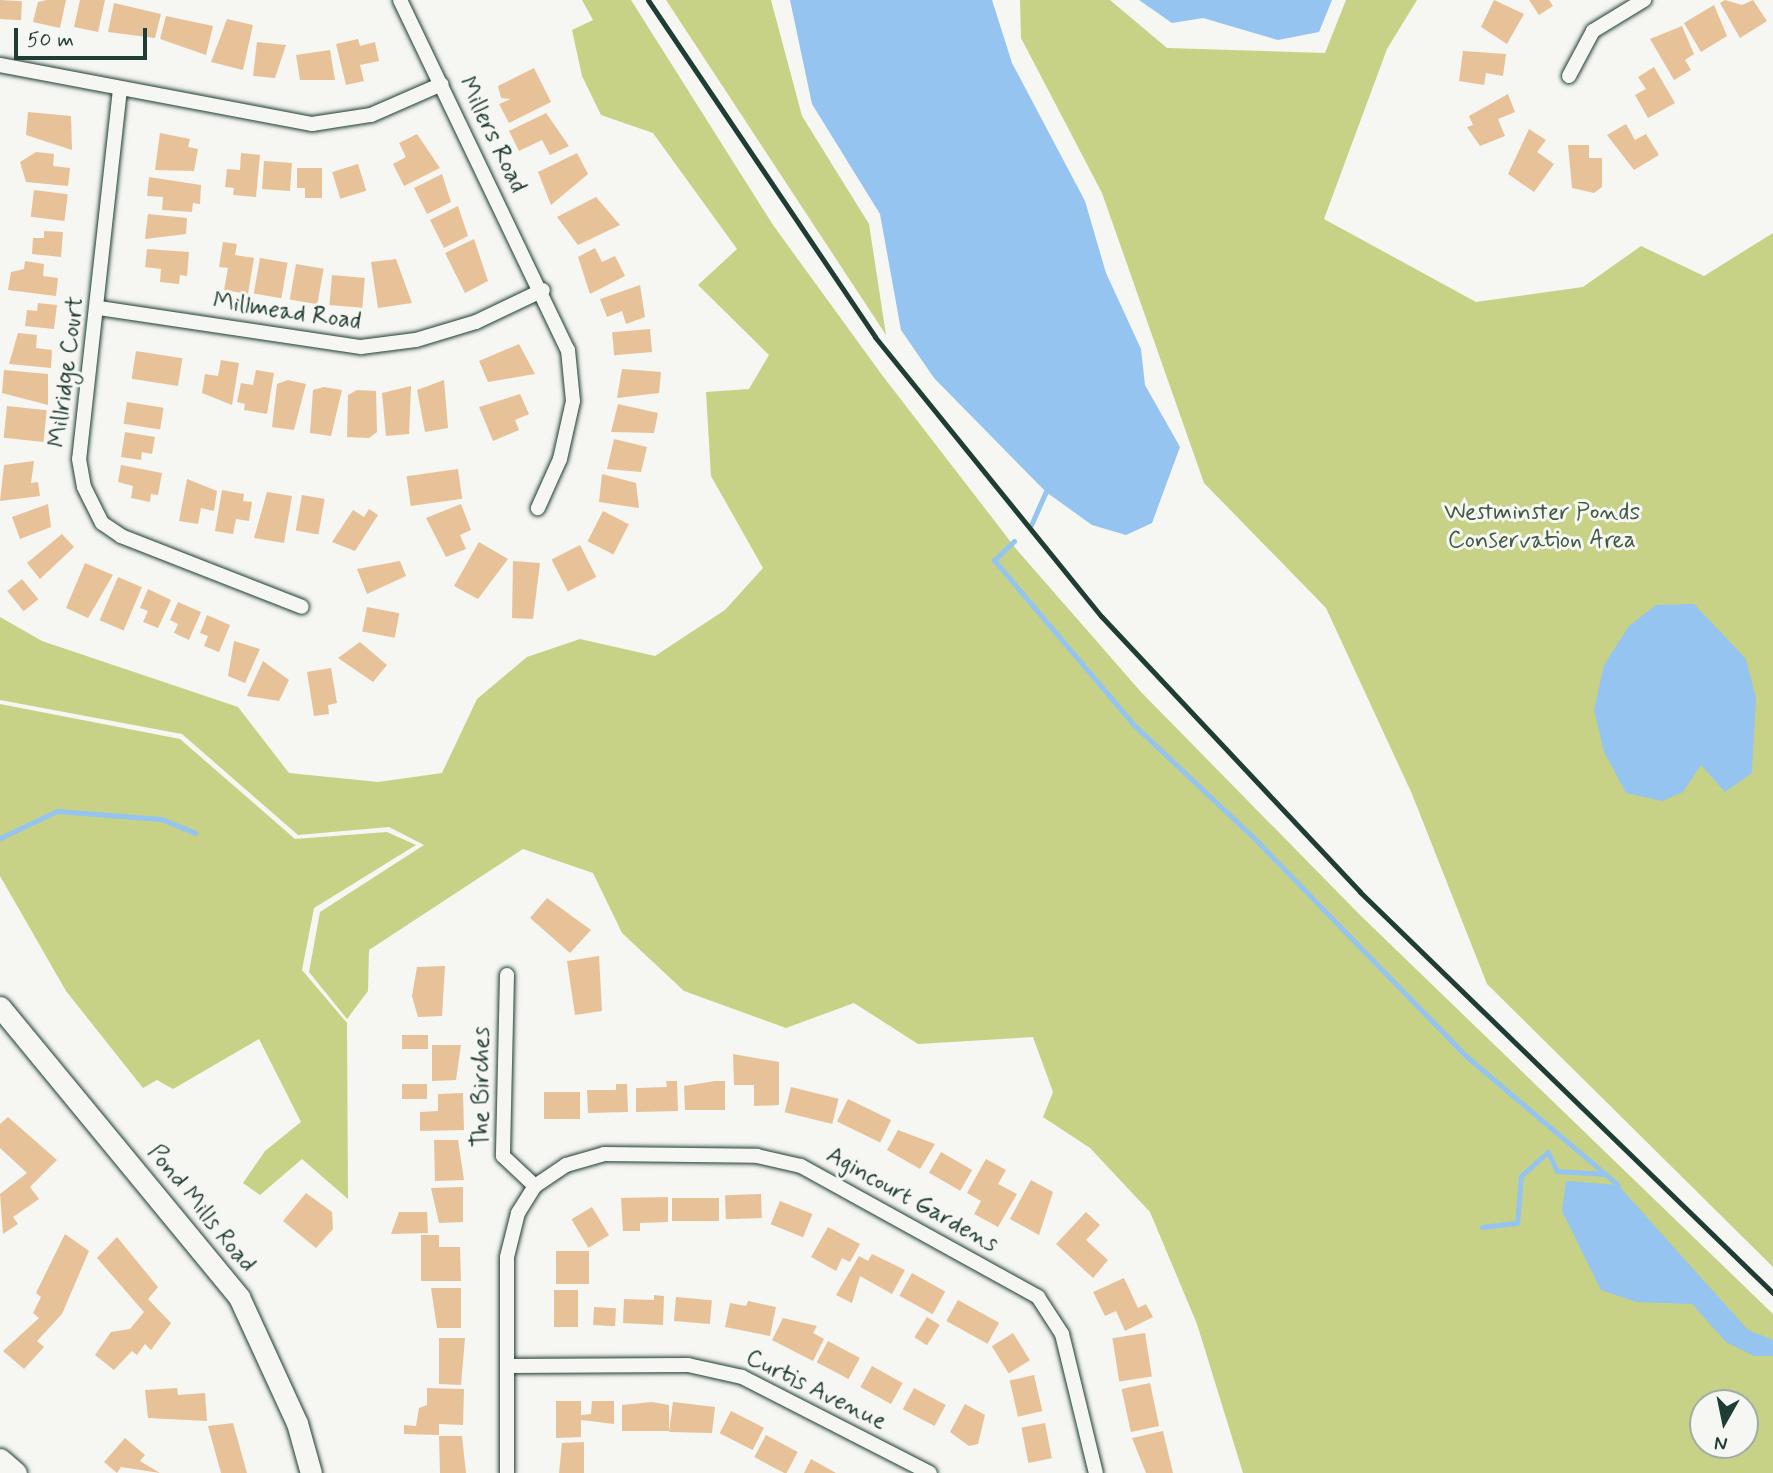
<!DOCTYPE html>
<style>
body{margin:0}
#map{position:relative;width:1773px;height:1473px;overflow:hidden;background:#f6f6f2;font-family:Mynerve,sans-serif}
div>[style]{position:absolute}
.green>*{inset:0;background:#c7d286}
.water>*{inset:0;background:#94c4ef}
.stream>*{height:5px;margin:-2.5px;padding:0 2.5px;transform-origin:2.5px;border-radius:2.5px;background:#94c4ef}
.building>*{inset:0;background:#e7c298;transform-origin:0 0}
.roads{filter:drop-shadow(0 0 2px #1f3d34) drop-shadow(0 0 2px #1f3d34)}
.street>*{height:14px;margin:-7px;padding:0 7px;transform-origin:7px;border-radius:7px;background:#f6f6f2}
.secondary>*{height:21px;margin:-10.5px;padding:0 10.5px;transform-origin:10.5px;border-radius:10.5px;background:#f6f6f2}
.rail>*{height:5px;margin:-2.5px;padding:0 2.5px;transform-origin:2.5px;border-radius:2.5px;background:#1f3d34}
span{translate:-50% -50%;white-space:nowrap;text-align:center;line-height:1.15;-webkit-text-stroke:6px #f6f6f2;paint-order:stroke}
.street-label{font-size:24px;color:#1f3d34}
.park-label{font-size:24px;color:#415b44}
.north{position:absolute;left:1689px;top:1389px;width:70px;height:70px;box-sizing:border-box;background:#f6f6f2;border:2px solid #a0aca6;border-radius:50%;rotate:189deg;font-size:19px;font-weight:700;line-height:28px;text-align:center;color:#1f3d34}
.north::after{content:'';display:block;margin:auto;width:24px;height:32px;background:#1f3d34;clip-path:polygon(50% 0,100% 100%,50% 72%,0 100%)}
.scale{position:absolute;left:14px;top:28px;width:133px;height:32px;box-sizing:border-box;border:4px solid #1f3d34;border-top:0;padding-left:9px;font-size:21px;line-height:24px;white-space:nowrap;color:#1f3d34;-webkit-text-stroke:5px #f6f6f2;paint-order:stroke}
</style>
<div id="map">
<div class="green">
<i style="clip-path:polygon(evenodd,582px 0,631px 0,773px 225px,882px 375px,1017px 550px,1141px 692px,1360px 915px,1773px 1314px,1773px 1473px,1243px 1473px,1197px 1324px,1150px 1212px,1090px 1148px,1043px 1117px,1053px 1092px,1033px 1037px,918px 1044px,854px 1003px,786px 1028px,684px 991px,622px 933px,593px 873px,523px 849px,369px 950px,368px 991px,347px 1019px,309px 972px,320px 912px,424px 845px,389px 827px,298px 835px,182px 734px,0 700px,0 617px,42px 641px,238px 707px,289px 773px,378px 782px,442px 773px,477px 699px,527px 657px,580px 639px,655px 656px,725px 610px,763px 568px,711px 476px,706px 392px,749px 389px,769px 355px,698px 285px,737px 249px,653px 133px,601px 115px,582px 76px,572px 30px,593px 20px,582px 0,1703px 1403px,1745px 1403px,1745px 1445px,1703px 1445px,1703px 1403px)"></i>
<i style="clip-path:polygon(666px 0,771px 0,802px 116px,869px 224px,886px 335px)"></i>
<i style="clip-path:polygon(1020px 0,1110px 0,1167px 48px,1325px 53px,1346px 0,1417px 0,1387px 49px,1324px 219px,1476px 302px,1583px 287px,1641px 246px,1704px 276px,1773px 233px,1773px 1267px,1487px 984px,1412px 794px,1326px 608px,1204px 483px,1102px 193px,1021px 38px)"></i>
<i style="clip-path:polygon(0 704px,180px 739px,295px 839px,387px 832px,416px 845px,314px 908px,302px 970px,347px 1023px,348px 1199px,302px 1159px,260px 1195px,243px 1183px,265px 1151px,301px 1122px,259px 1039px,173px 1089px,157px 1080px,143px 1088px,66px 991px,0 876px)"></i>
</div>
<div class="water">
<i style="clip-path:polygon(790px 0,992px 0,1012px 63px,1085px 201px,1106px 273px,1141px 349px,1145px 385px,1180px 447px,1152px 523px,1126px 535px,1092px 525px,1046px 492px,934px 378px,901px 330px,880px 214px,812px 104px)"></i>
<i style="clip-path:polygon(1139px 0,1332px 0,1319px 32px,1278px 40px,1203px 18px,1172px 23px)"></i>
<i style="clip-path:polygon(1694px 604px,1746px 659px,1756px 698px,1752px 773px,1725px 792px,1701px 765px,1683px 792px,1662px 801px,1626px 793px,1604px 752px,1594px 710px,1604px 665px,1629px 626px,1656px 605px)"></i>
<i style="clip-path:polygon(1566px 1181px,1618px 1185px,1748px 1330px,1773px 1340px,1773px 1356px,1754px 1356px,1726px 1342px,1692px 1304px,1636px 1302px,1601px 1290px,1562px 1211px)"></i>
</div>
<div class="stream">
<i style="left:1031px;top:525px;width:36px;rotate:-66deg"></i>
<i style="left:1014px;top:541px;width:28px;rotate:136deg"></i>
<i style="left:994px;top:560px;width:215px;rotate:49.7deg"></i>
<i style="left:1133px;top:724px;width:163px;rotate:43.3deg"></i>
<i style="left:1252px;top:836px;width:307px;rotate:45.8deg"></i>
<i style="left:1466px;top:1056px;width:199px;rotate:40.3deg"></i>
<i style="left:0;top:838px;width:63px;rotate:-25.3deg"></i>
<i style="left:57px;top:811px;width:104px;rotate:4.4deg"></i>
<i style="left:161px;top:819px;width:37px;rotate:22deg"></i>
<i style="left:1482px;top:1227px;width:35px;rotate:-7deg"></i>
<i style="left:1517px;top:1223px;width:47px;rotate:-85.1deg"></i>
<i style="left:1521px;top:1176px;width:36px;rotate:-42deg"></i>
<i style="left:1548px;top:1152px;width:21px;rotate:65deg"></i>
<i style="left:1557px;top:1171px;width:48px;rotate:3.6deg"></i>
</div>
<div class="building">
<i style="left:0;top:0;width:22px;height:19px;rotate:3deg"></i>
<i style="clip-path:polygon(47px 0,66px 0,60px 28px,33px 22px,38px 2px)"></i>
<i style="clip-path:polygon(80px 0,105px 0,98px 32px,74px 27px)"></i>
<i style="clip-path:polygon(1494px 0,1524px 14px,1507px 44px,1481px 27px)"></i>
<i style="clip-path:polygon(1529px 0,1549px 0,1553px 6px,1539px 15px)"></i>
<i style="clip-path:polygon(1725px 0,1742px 5px,1753px 0,1767px 21px,1740px 38px,1720px 3px)"></i>
<i style="clip-path:polygon(114px 3px,161px 14px,155px 38px,108px 32px)"></i>
<i style="clip-path:polygon(1714px 5px,1727px 36px,1701px 52px,1684px 23px)"></i>
<i style="clip-path:polygon(166px 16px,213px 26px,206px 55px,160px 39px)"></i>
<i style="clip-path:polygon(227px 19px,253px 25px,243px 70px,211px 62px)"></i>
<i style="clip-path:polygon(1682px 26px,1694px 54px,1685px 60px,1691px 70px,1674px 80px,1650px 39px)"></i>
<i style="clip-path:polygon(358px 39px,360px 46px,375px 42px,379px 61px,360px 65px,364px 81px,346px 85px,336px 44px)"></i>
<i style="clip-path:polygon(257px 42px,286px 45px,275px 78px,253px 76px)"></i>
<i style="clip-path:polygon(330px 50px,335px 80px,300px 80px,296px 55px)"></i>
<i style="clip-path:polygon(1463px 51px,1506px 54px,1503px 76px,1486px 73px,1484px 85px,1459px 81px)"></i>
<i style="clip-path:polygon(1654px 67px,1675px 103px,1648px 118px,1635px 95px,1646px 89px,1638px 77px)"></i>
<i style="clip-path:polygon(534px 68px,551px 102px,509px 123px,499px 104px,511px 99px,501px 98px,498px 86px)"></i>
<i style="clip-path:polygon(1508px 94px,1515px 112px,1498px 119px,1505px 136px,1480px 146px,1467px 127px,1473px 125px,1469px 116px)"></i>
<i style="clip-path:polygon(28px 112px,71px 116px,72px 150px,26px 135px)"></i>
<i style="clip-path:polygon(546px 113px,569px 146px,550px 155px,542px 140px,519px 151px,509px 131px)"></i>
<i style="clip-path:polygon(1626px 124px,1635px 140px,1646px 134px,1659px 155px,1634px 170px,1607px 135px)"></i>
<i style="clip-path:polygon(1529px 129px,1546px 140px,1537px 152px,1554px 164px,1534px 192px,1508px 174px)"></i>
<i style="clip-path:polygon(160px 133px,190px 139px,188px 147px,198px 149px,194px 171px,155px 170px)"></i>
<i style="clip-path:polygon(417px 134px,440px 168px,404px 186px,393px 164px,406px 157px,399px 143px)"></i>
<i style="clip-path:polygon(1568px 145px,1589px 145px,1589px 158px,1602px 158px,1602px 187px,1594px 193px,1572px 188px)"></i>
<i style="clip-path:polygon(36px 152px,54px 154px,53px 166px,70px 168px,68px 186px,26px 182px,20px 162px)"></i>
<i style="clip-path:polygon(241px 153px,260px 155px,256px 197px,233px 195px,234px 188px,225px 187px,227px 169px,240px 170px)"></i>
<i style="clip-path:polygon(577px 153px,588px 174px,551px 205px,538px 172px)"></i>
<i style="left:264px;top:161px;width:28px;height:28px;rotate:4deg"></i>
<i style="left:358px;top:164px;width:28px;height:27px;rotate:73deg"></i>
<i style="clip-path:polygon(297px 168px,322px 168px,322px 198px,305px 198px,305px 188px,297px 188px)"></i>
<i style="clip-path:polygon(442px 174px,451px 202px,427px 214px,414px 188px)"></i>
<i style="clip-path:polygon(149px 177px,201px 185px,200px 204px,193px 203px,192px 212px,162px 210px,163px 197px,147px 196px)"></i>
<i style="left:34px;top:190px;width:34px;height:27px;rotate:7deg"></i>
<i style="clip-path:polygon(596px 197px,620px 225px,578px 245px,557px 217px)"></i>
<i style="clip-path:polygon(458px 206px,468px 236px,444px 248px,430px 220px)"></i>
<i style="clip-path:polygon(148px 214px,187px 218px,186px 234px,145px 239px)"></i>
<i style="clip-path:polygon(44px 231px,63px 232px,61px 257px,32px 254px,33px 238px,44px 238px)"></i>
<i style="clip-path:polygon(474px 239px,488px 281px,465px 293px,445px 253px)"></i>
<i style="clip-path:polygon(223px 242px,237px 244px,235px 255px,254px 258px,248px 294px,224px 290px,228px 268px,219px 267px)"></i>
<i style="clip-path:polygon(595px 248px,602px 262px,615px 256px,625px 276px,590px 294px,578px 257px)"></i>
<i style="clip-path:polygon(147px 249px,189px 252px,187px 276px,180px 275px,179px 284px,160px 282px,161px 269px,145px 267px)"></i>
<i style="left:260px;top:258px;width:28px;height:36px;rotate:10deg"></i>
<i style="clip-path:polygon(396px 259px,412px 303px,378px 308px,371px 262px)"></i>
<i style="clip-path:polygon(25px 261px,44px 264px,43px 276px,58px 278px,56px 296px,8px 290px,11px 272px,24px 269px)"></i>
<i style="left:296px;top:264px;width:28px;height:36px;rotate:10deg"></i>
<i style="left:332px;top:275px;width:33px;height:30px;rotate:5deg"></i>
<i style="clip-path:polygon(640px 285px,645px 317px,626px 324px,622px 311px,607px 317px,600px 299px)"></i>
<i style="clip-path:polygon(38px 303px,57px 305px,54px 329px,25px 326px,27px 310px,37px 311px)"></i>
<i style="left:650px;top:329px;width:23px;height:38px;rotate:85deg"></i>
<i style="clip-path:polygon(18px 333px,37px 335px,36px 348px,52px 350px,51px 368px,9px 364px)"></i>
<i style="clip-path:polygon(519px 344px,535px 374px,488px 382px,479px 361px)"></i>
<i style="left:136px;top:351px;width:47px;height:28px;rotate:9deg"></i>
<i style="clip-path:polygon(221px 360px,239px 363px,232px 405px,202px 393px,205px 374px,218px 376px)"></i>
<i style="clip-path:polygon(622px 369px,661px 372px,659px 393px,617px 398px)"></i>
<i style="clip-path:polygon(4px 370px,48px 374px,48px 405px,2px 393px)"></i>
<i style="clip-path:polygon(256px 370px,274px 373px,267px 414px,244px 410px,245px 404px,237px 402px,241px 383px,253px 385px)"></i>
<i style="clip-path:polygon(288px 380px,306px 384px,294px 430px,272px 427px,277px 384px)"></i>
<i style="clip-path:polygon(444px 380px,448px 428px,425px 432px,417px 390px)"></i>
<i style="clip-path:polygon(411px 386px,409px 434px,386px 436px,382px 393px)"></i>
<i style="clip-path:polygon(324px 387px,342px 390px,331px 436px,310px 433px,313px 390px)"></i>
<i style="clip-path:polygon(357px 390px,376px 391px,377px 432px,369px 438px,347px 437px,348px 395px)"></i>
<i style="clip-path:polygon(520px 394px,529px 414px,515px 420px,519px 430px,493px 441px,479px 407px)"></i>
<i style="left:127px;top:402px;width:37px;height:22px;rotate:9deg"></i>
<i style="clip-path:polygon(618px 404px,658px 413px,654px 433px,611px 432px)"></i>
<i style="left:7px;top:406px;width:40px;height:32px;rotate:6deg"></i>
<i style="clip-path:polygon(125px 432px,155px 437px,152px 454px,142px 452px,141px 460px,121px 457px)"></i>
<i style="clip-path:polygon(614px 439px,647px 447px,641px 472px,607px 469px)"></i>
<i style="clip-path:polygon(34px 461px,31px 483px,38px 482px,40px 496px,0 501px,4px 465px)"></i>
<i style="clip-path:polygon(121px 465px,162px 473px,158px 495px,151px 494px,150px 502px,131px 498px,133px 486px,118px 482px)"></i>
<i style="left:458px;top:469px;width:30px;height:52px;rotate:82deg"></i>
<i style="clip-path:polygon(602px 474px,636px 483px,639px 508px,599px 502px)"></i>
<i style="clip-path:polygon(187px 479px,217px 491px,214px 511px,201px 508px,198px 524px,179px 521px)"></i>
<i style="clip-path:polygon(222px 490px,244px 494px,243px 501px,252px 502px,249px 521px,236px 519px,233px 534px,215px 531px)"></i>
<i style="clip-path:polygon(267px 492px,292px 496px,284px 543px,254px 538px)"></i>
<i style="left:302px;top:495px;width:23px;height:36px;rotate:10deg"></i>
<i style="clip-path:polygon(48px 504px,51px 527px,20px 539px,12px 517px)"></i>
<i style="clip-path:polygon(461px 504px,471px 530px,460px 535px,466px 549px,446px 557px,426px 518px)"></i>
<i style="clip-path:polygon(369px 509px,378px 515px,355px 551px,332px 542px,353px 510px,364px 517px)"></i>
<i style="left:603px;top:511px;width:29px;height:34px;rotate:27deg"></i>
<i style="clip-path:polygon(62px 534px,74px 547px,40px 579px,27px 563px)"></i>
<i style="clip-path:polygon(479px 542px,508px 559px,478px 599px,454px 586px)"></i>
<i style="left:580px;top:545px;width:36px;height:32px;rotate:63deg"></i>
<i style="clip-path:polygon(400px 561px,406px 576px,367px 594px,357px 569px)"></i>
<i style="clip-path:polygon(513px 561px,540px 563px,533px 619px,512px 618px)"></i>
<i style="clip-path:polygon(85px 563px,113px 575px,88px 618px,66px 608px)"></i>
<i style="left:118px;top:577px;width:26px;height:47px;rotate:23deg"></i>
<i style="left:22px;top:579px;width:26px;height:19px;rotate:51deg"></i>
<i style="clip-path:polygon(148px 589px,171px 600px,158px 628px,143px 622px,148px 611px,140px 608px)"></i>
<i style="clip-path:polygon(178px 602px,201px 612px,189px 640px,174px 633px,178px 624px,170px 620px)"></i>
<i style="left:367px;top:607px;width:33px;height:25px;rotate:11deg"></i>
<i style="clip-path:polygon(207px 615px,230px 625px,219px 652px,204px 646px,208px 636px,200px 633px)"></i>
<i style="clip-path:polygon(234px 641px,260px 649px,245px 683px,228px 676px)"></i>
<i style="clip-path:polygon(360px 642px,387px 665px,373px 682px,338px 658px)"></i>
<i style="clip-path:polygon(263px 661px,289px 680px,279px 701px,247px 696px)"></i>
<i style="clip-path:polygon(331px 668px,337px 703px,328px 705px,329px 714px,314px 716px,307px 672px)"></i>
<i style="clip-path:polygon(547px 898px,591px 930px,570px 953px,530px 918px)"></i>
<i style="clip-path:polygon(599px 956px,602px 1011px,575px 1015px,567px 961px)"></i>
<i style="clip-path:polygon(445px 966px,442px 1016px,418px 1017px,412px 996px,417px 967px)"></i>
<i style="left:402px;top:1035px;width:26px;height:14px"></i>
<i style="clip-path:polygon(432px 1045px,461px 1045px,456px 1080px,432px 1081px)"></i>
<i style="clip-path:polygon(733px 1054px,779px 1062px,779px 1105px,754px 1106px,754px 1085px,734px 1085px)"></i>
<i style="clip-path:polygon(666px 1081px,677px 1081px,678px 1111px,636px 1112px,636px 1088px,667px 1087px)"></i>
<i style="clip-path:polygon(715px 1081px,725px 1081px,725px 1110px,685px 1110px,684px 1086px)"></i>
<i style="left:402px;top:1084px;width:25px;height:15px"></i>
<i style="clip-path:polygon(616px 1084px,627px 1084px,628px 1112px,588px 1113px,587px 1090px,616px 1090px)"></i>
<i style="left:791px;top:1087px;width:49px;height:26px;rotate:14deg"></i>
<i style="left:544px;top:1092px;width:36px;height:27px"></i>
<i style="clip-path:polygon(463px 1093px,464px 1130px,420px 1131px,420px 1112px,438px 1111px,438px 1094px)"></i>
<i style="left:848px;top:1099px;width:48px;height:25px;rotate:26deg"></i>
<i style="clip-path:polygon(8px 1117px,57px 1160px,30px 1187px,39px 1199px,13px 1217px,18px 1224px,3px 1234px,0 1194px,27px 1173px,0 1148px,0 1124px)"></i>
<i style="clip-path:polygon(898px 1130px,935px 1144px,920px 1169px,887px 1150px)"></i>
<i style="clip-path:polygon(434px 1140px,458px 1140px,464px 1180px,435px 1181px)"></i>
<i style="left:941px;top:1152px;width:36px;height:24px;rotate:30deg"></i>
<i style="clip-path:polygon(986px 1159px,1006px 1170px,998px 1184px,1017px 1194px,998px 1227px,974px 1214px,981px 1201px,967px 1193px)"></i>
<i style="clip-path:polygon(1031px 1180px,1053px 1192px,1039px 1235px,1010px 1219px)"></i>
<i style="clip-path:polygon(463px 1187px,463px 1222px,439px 1223px,431px 1188px)"></i>
<i style="clip-path:polygon(306px 1193px,332px 1212px,333px 1229px,316px 1248px,283px 1221px)"></i>
<i style="left:761px;top:1194px;width:24px;height:36px;rotate:88deg"></i>
<i style="clip-path:polygon(668px 1197px,668px 1222px,640px 1223px,640px 1231px,623px 1231px,621px 1198px)"></i>
<i style="left:719px;top:1198px;width:23px;height:47px;rotate:90deg"></i>
<i style="left:780px;top:1201px;width:35px;height:25px;rotate:22deg"></i>
<i style="left:592px;top:1207px;width:33px;height:24px;rotate:59deg"></i>
<i style="clip-path:polygon(399px 1212px,427px 1212px,428px 1233px,391px 1234px)"></i>
<i style="clip-path:polygon(1086px 1212px,1100px 1225px,1086px 1240px,1108px 1260px,1093px 1278px,1056px 1244px)"></i>
<i style="clip-path:polygon(828px 1227px,860px 1244px,850px 1262px,842px 1258px,836px 1271px,811px 1257px)"></i>
<i style="clip-path:polygon(65px 1234px,89px 1251px,62px 1314px,37px 1341px,44px 1347px,24px 1369px,3px 1351px,39px 1318px,33px 1313px,41px 1297px,36px 1293px)"></i>
<i style="clip-path:polygon(421px 1235px,439px 1235px,439px 1247px,460px 1247px,461px 1281px,421px 1281px)"></i>
<i style="clip-path:polygon(117px 1237px,158px 1287px,148px 1299px,171px 1323px,151px 1350px,145px 1344px,137px 1355px,132px 1351px,114px 1370px,95px 1355px,111px 1332px,130px 1329px,144px 1312px,97px 1258px)"></i>
<i style="left:556px;top:1251px;width:33px;height:33px"></i>
<i style="clip-path:polygon(872px 1254px,905px 1270px,892px 1294px,860px 1276px,852px 1303px,836px 1295px,859px 1256px,868px 1261px)"></i>
<i style="left:912px;top:1273px;width:38px;height:26px;rotate:29deg"></i>
<i style="clip-path:polygon(1124px 1278px,1138px 1308px,1146px 1304px,1153px 1317px,1125px 1331px,1116px 1311px,1105px 1316px,1093px 1292px)"></i>
<i style="clip-path:polygon(431px 1288px,461px 1288px,461px 1328px,437px 1328px)"></i>
<i style="left:554px;top:1290px;width:24px;height:37px"></i>
<i style="clip-path:polygon(654px 1295px,664px 1296px,663px 1325px,623px 1323px,624px 1299px,654px 1300px)"></i>
<i style="left:676px;top:1297px;width:36px;height:24px;rotate:5deg"></i>
<i style="left:958px;top:1300px;width:47px;height:24px;rotate:29deg"></i>
<i style="clip-path:polygon(748px 1301px,776px 1307px,770px 1336px,725px 1327px,730px 1303px,746px 1306px)"></i>
<i style="left:594px;top:1307px;width:22px;height:18px;rotate:3deg"></i>
<i style="left:927px;top:1317px;width:15px;height:24px;rotate:32deg"></i>
<i style="clip-path:polygon(783px 1318px,817px 1326px,813px 1333px,824px 1339px,813px 1361px,772px 1340px)"></i>
<i style="left:1013px;top:1333px;width:32px;height:25px;rotate:58deg"></i>
<i style="left:1145px;top:1333px;width:44px;height:33px;rotate:81deg"></i>
<i style="clip-path:polygon(439px 1338px,465px 1338px,461px 1385px,439px 1384px)"></i>
<i style="left:828px;top:1341px;width:36px;height:24px;rotate:28deg"></i>
<i style="left:872px;top:1366px;width:35px;height:24px;rotate:29deg"></i>
<i style="left:1034px;top:1375px;width:37px;height:25px;rotate:77deg"></i>
<i style="left:1150px;top:1383px;width:44px;height:29px;rotate:78deg"></i>
<i style="clip-path:polygon(177px 1388px,178px 1395px,205px 1393px,207px 1421px,148px 1418px,145px 1390px)"></i>
<i style="clip-path:polygon(427px 1388px,464px 1389px,463px 1425px,439px 1424px,439px 1435px,404px 1434px,404px 1425px,416px 1426px,419px 1408px,427px 1405px)"></i>
<i style="left:914px;top:1388px;width:36px;height:24px;rotate:28deg"></i>
<i style="clip-path:polygon(556px 1401px,581px 1401px,581px 1415px,591px 1414px,592px 1401px,614px 1401px,614px 1424px,581px 1420px,581px 1437px,556px 1438px)"></i>
<i style="clip-path:polygon(652px 1402px,669px 1405px,669px 1431px,622px 1431px,622px 1405px)"></i>
<i style="clip-path:polygon(673px 1402px,715px 1407px,712px 1433px,669px 1432px)"></i>
<i style="clip-path:polygon(965px 1404px,985px 1415px,978px 1444px,969px 1446px,950px 1432px)"></i>
<i style="left:731px;top:1411px;width:37px;height:25px;rotate:27deg"></i>
<i style="clip-path:polygon(233px 1423px,247px 1473px,221px 1473px,208px 1426px)"></i>
<i style="left:1045px;top:1423px;width:36px;height:24px;rotate:79deg"></i>
<i style="clip-path:polygon(1163px 1431px,1173px 1473px,1146px 1473px,1132px 1438px)"></i>
<i style="left:766px;top:1435px;width:36px;height:25px;rotate:28deg"></i>
<i style="clip-path:polygon(439px 1436px,462px 1436px,466px 1473px,440px 1473px)"></i>
<i style="clip-path:polygon(125px 1438px,145px 1455px,140px 1461px,160px 1473px,121px 1467px,117px 1473px,104px 1462px)"></i>
<i style="clip-path:polygon(584px 1442px,584px 1473px,559px 1473px,562px 1443px)"></i>
<i style="clip-path:polygon(811px 1459px,836px 1473px,804px 1473px)"></i>
</div>
<div class="roads">
<div class="street">
<i style="left:400px;top:0;width:388px;rotate:64.4deg"></i>
<i style="left:568px;top:350px;width:51px;rotate:84.4deg"></i>
<i style="left:573px;top:401px;width:59px;rotate:102.6deg"></i>
<i style="left:560px;top:459px;width:54px;rotate:114.2deg"></i>
<i style="left:0;top:65px;width:318px;rotate:10.7deg"></i>
<i style="left:312px;top:124px;width:60px;rotate:-8.7deg"></i>
<i style="left:371px;top:115px;width:77px;rotate:-23.6deg"></i>
<i style="left:1569px;top:76px;width:51px;rotate:-61.9deg"></i>
<i style="left:1593px;top:31px;width:60px;rotate:-31.3deg"></i>
<i style="left:120px;top:89px;width:372px;rotate:96.3deg"></i>
<i style="left:79px;top:459px;width:28px;rotate:80deg"></i>
<i style="left:84px;top:487px;width:40px;rotate:63.4deg"></i>
<i style="left:102px;top:523px;width:23px;rotate:34deg"></i>
<i style="left:121px;top:536px;width:194px;rotate:21.4deg"></i>
<i style="left:99px;top:308px;width:265px;rotate:8.5deg"></i>
<i style="left:361px;top:347px;width:55px;rotate:-7.3deg"></i>
<i style="left:416px;top:340px;width:63px;rotate:-16.7deg"></i>
<i style="left:476px;top:322px;width:74px;rotate:-25.5deg"></i>
<i style="left:507px;top:975px;width:181px;rotate:91.3deg"></i>
<i style="left:503px;top:1156px;width:44px;rotate:43.2deg"></i>
<i style="left:508px;top:1366px;width:180px;rotate:-0.3deg"></i>
<i style="left:688px;top:1365px;width:55px;rotate:12.5deg"></i>
<i style="left:742px;top:1377px;width:211px;rotate:27.1deg"></i>
<i style="left:507px;top:1473px;width:216px;rotate:-90deg"></i>
<i style="left:507px;top:1257px;width:45px;rotate:-76deg"></i>
<i style="left:518px;top:1213px;width:32px;rotate:-58deg"></i>
<i style="left:535px;top:1186px;width:37px;rotate:-34deg"></i>
<i style="left:566px;top:1165px;width:40px;rotate:-16deg"></i>
<i style="left:604px;top:1154px;width:153px;rotate:0.7deg"></i>
<i style="left:757px;top:1156px;width:45px;rotate:12.8deg"></i>
<i style="left:801px;top:1166px;width:271px;rotate:28.9deg"></i>
<i style="left:1038px;top:1297px;width:44px;rotate:57deg"></i>
<i style="left:1062px;top:1334px;width:143px;rotate:76.3deg"></i>
</div>
<div class="secondary">
<i style="left:0;top:1007px;width:376px;rotate:50.5deg"></i>
<i style="left:239px;top:1297px;width:139px;rotate:65.3deg"></i>
<i style="left:297px;top:1423px;width:52px;rotate:74.4deg"></i>
<i style="left:0;top:1459px;width:21px;rotate:41deg"></i>
</div>
</div>
<div class="rail">
<i style="left:648px;top:0;width:406px;rotate:56deg"></i>
<i style="left:875px;top:337px;width:360px;rotate:51deg"></i>
<i style="left:1102px;top:617px;width:377px;rotate:46.8deg"></i>
<i style="left:1360px;top:892px;width:576px;rotate:44.16deg"></i>
</div>
<div class="street-label">
<span style="left:492px;top:135px;rotate:64deg">Millers Road</span>
<span style="left:287px;top:312px;rotate:8deg">Millmead Road</span>
<span style="left:67px;top:372px;rotate:-83deg">Millridge Court</span>
<span style="left:482px;top:1087px;rotate:-90deg">The Birches</span>
<span style="left:912px;top:1200px;rotate:29deg">Agincourt Gardens</span>
<span style="left:201px;top:1209px;rotate:51deg">Pond Mills Road</span>
<span style="left:816px;top:1390px;rotate:26deg">Curtis Avenue</span>
</div>
<div class="park-label">
<span style="left:1542px;top:527px">Westminster Ponds<br>Conservation Area</span>
</div>
<div class="north">N</div>
<div class="scale">50 m</div>
</div>
